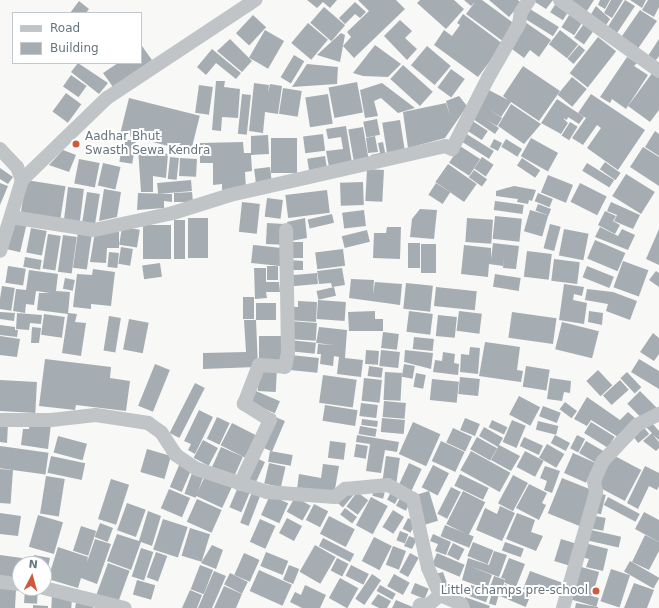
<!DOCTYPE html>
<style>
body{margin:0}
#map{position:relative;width:659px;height:608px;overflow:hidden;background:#f8f8f6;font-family:"DejaVu Sans",sans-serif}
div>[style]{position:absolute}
.building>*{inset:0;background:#a6adb2;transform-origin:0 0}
.minor>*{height:14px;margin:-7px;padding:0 7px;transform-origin:7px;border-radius:7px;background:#c0c4c7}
.dots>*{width:11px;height:11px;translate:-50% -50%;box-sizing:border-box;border:2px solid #fff;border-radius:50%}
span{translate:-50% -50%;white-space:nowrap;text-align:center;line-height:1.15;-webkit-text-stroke:4px #fff;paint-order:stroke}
.poi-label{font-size:12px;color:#66757d}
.left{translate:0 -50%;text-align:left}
.right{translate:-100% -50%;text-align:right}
.legend{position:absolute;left:12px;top:12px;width:130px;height:52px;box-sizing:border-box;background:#fff;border:1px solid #c2c8cb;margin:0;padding:5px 7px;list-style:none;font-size:12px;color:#66757d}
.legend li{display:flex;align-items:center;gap:8px;height:20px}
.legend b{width:20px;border:1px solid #c2c8cb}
.north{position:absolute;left:12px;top:556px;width:40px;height:40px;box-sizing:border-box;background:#fff;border:1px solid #c2c8cb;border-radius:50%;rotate:6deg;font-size:11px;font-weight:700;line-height:16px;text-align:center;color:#66757d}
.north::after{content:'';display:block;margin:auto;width:14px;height:18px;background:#cf593f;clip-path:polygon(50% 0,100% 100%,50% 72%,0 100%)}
</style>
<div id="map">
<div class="building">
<i style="clip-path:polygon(307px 0,337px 0,330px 8px,323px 2px,317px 8px)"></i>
<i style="clip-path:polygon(358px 0,396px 0,405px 9px,354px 58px,343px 46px,351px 37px,347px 32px,369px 11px)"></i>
<i style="clip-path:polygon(420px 0,454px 0,464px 9px,446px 29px,417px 3px)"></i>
<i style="clip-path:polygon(464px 0,482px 0,516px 25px,504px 42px,466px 14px,475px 2px,471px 6px)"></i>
<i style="clip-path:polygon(489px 0,518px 0,521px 3px,509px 17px)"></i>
<i style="clip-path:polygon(532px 0,553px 0,546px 9px)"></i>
<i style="clip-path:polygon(568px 0,594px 0,585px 14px)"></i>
<i style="clip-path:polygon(600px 0,610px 0,605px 9px,598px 5px)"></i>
<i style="clip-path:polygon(611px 0,623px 0,612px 18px,604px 13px)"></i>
<i style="clip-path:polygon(625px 0,635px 6px,617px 33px,622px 36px,640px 10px,657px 21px,637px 50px,605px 31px)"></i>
<i style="clip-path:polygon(630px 0,646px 0,642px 8px)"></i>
<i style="clip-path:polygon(648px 0,659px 0,659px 7px,654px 17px,642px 10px)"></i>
<i style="clip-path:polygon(79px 1px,89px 9px,86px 13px,70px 13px)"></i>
<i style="clip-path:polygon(355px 2px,366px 12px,360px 18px,355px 14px,345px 24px,339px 18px)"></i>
<i style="left:556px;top:3px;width:15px;height:11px;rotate:32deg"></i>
<i style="clip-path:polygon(596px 6px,610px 19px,603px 30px,588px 19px)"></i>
<i style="left:324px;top:7px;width:28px;height:21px;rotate:41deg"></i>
<i style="left:530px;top:9px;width:34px;height:11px;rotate:32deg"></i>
<i style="left:571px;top:12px;width:15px;height:18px;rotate:32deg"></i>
<i style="clip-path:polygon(463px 14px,503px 44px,478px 77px,434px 45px,444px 30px,452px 36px,460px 25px,457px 23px)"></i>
<i style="left:253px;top:15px;width:18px;height:25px;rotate:43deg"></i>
<i style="clip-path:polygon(400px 20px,412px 31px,405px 38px,417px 49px,407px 60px,384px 36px)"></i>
<i style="clip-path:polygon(525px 22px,551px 40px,539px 57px,530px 50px,524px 58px,508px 46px)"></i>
<i style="left:585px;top:22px;width:12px;height:19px;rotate:35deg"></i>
<i style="left:308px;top:23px;width:26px;height:26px;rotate:40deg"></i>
<i style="left:265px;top:30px;width:22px;height:32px;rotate:30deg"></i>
<i style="left:560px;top:30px;width:23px;height:18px;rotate:38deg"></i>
<i style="clip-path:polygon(341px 33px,345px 35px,340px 62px,317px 55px)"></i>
<i style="left:598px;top:37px;width:23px;height:46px;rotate:38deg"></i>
<i style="clip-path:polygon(230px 39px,252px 61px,242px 72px,217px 51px)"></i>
<i style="clip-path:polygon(659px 39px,659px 56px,653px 64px,646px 59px)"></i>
<i style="clip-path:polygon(375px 45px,401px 64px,388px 77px,363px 76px,353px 73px)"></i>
<i style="left:579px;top:45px;width:8px;height:18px;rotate:40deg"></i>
<i style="clip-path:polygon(142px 46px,152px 60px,113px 87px,103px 73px,118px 63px,141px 63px)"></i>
<i style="left:427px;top:46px;width:31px;height:25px;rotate:40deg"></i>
<i style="clip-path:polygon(212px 49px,241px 73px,236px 79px,216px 63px,206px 75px,197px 67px)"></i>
<i style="left:294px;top:55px;width:12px;height:26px;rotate:31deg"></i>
<i style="clip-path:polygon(627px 57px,637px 63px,634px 66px,648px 75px,626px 109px,612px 99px,610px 103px,600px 97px)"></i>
<i style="clip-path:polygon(78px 63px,108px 83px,99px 94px,71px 72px)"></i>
<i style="clip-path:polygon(307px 64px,338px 67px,337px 84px,292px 87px)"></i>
<i style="left:403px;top:65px;width:40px;height:19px;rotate:42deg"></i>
<i style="clip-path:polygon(523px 66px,560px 91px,539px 121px,511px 102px,501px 117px,488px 109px,502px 118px,497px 126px,487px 120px,499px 128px,495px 134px,473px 119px,485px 88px,508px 100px,503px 96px)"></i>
<i style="left:451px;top:69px;width:17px;height:23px;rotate:36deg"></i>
<i style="clip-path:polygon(653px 72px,659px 77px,659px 110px,650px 122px,628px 106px)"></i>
<i style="left:71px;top:75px;width:19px;height:14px;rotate:35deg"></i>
<i style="left:572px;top:77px;width:19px;height:23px;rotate:39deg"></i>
<i style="clip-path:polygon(216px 81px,225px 81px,224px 87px,240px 89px,238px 118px,222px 117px,221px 131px,212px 130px)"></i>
<i style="left:357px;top:82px;width:31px;height:29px;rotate:79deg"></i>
<i style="clip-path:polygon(254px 83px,269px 85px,268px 93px,270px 84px,282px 86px,278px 114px,265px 112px,263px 133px,249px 131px)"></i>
<i style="clip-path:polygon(382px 83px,415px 108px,398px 113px,381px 98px,374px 101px,378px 116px,365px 118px,360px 90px)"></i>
<i style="left:199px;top:85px;width:14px;height:28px;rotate:8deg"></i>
<i style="left:283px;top:88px;width:19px;height:26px;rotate:9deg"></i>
<i style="left:66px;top:93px;width:19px;height:23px;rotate:36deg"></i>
<i style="left:242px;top:94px;width:9px;height:40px;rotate:6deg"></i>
<i style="left:328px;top:94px;width:30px;height:23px;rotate:81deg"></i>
<i style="clip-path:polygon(591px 94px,645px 130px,618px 170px,587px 148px,601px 128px,597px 125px,583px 145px,572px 138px,586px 118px,578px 113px)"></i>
<i style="clip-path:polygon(459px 96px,467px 106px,445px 138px,408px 148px,403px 112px,446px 103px,450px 115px,446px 101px)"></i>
<i style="left:129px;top:98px;width:73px;height:37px;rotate:14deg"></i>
<i style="clip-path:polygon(557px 99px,584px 117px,579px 124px,568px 117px,567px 120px,563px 118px,568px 123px,561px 134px,541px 123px)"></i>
<i style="clip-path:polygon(511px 104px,541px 124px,524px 144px,498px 126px)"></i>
<i style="left:377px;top:119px;width:16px;height:14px;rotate:79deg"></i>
<i style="left:400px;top:120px;width:30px;height:18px;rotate:81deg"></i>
<i style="left:471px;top:120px;width:20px;height:11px;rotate:33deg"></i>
<i style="left:570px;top:122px;width:9px;height:16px;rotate:32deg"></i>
<i style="clip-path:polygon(346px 126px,352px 163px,329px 167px,326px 151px,343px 149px,341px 137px,328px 139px,326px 129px)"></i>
<i style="left:363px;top:127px;width:35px;height:15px;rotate:80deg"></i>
<i style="clip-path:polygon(655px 131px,659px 134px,659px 156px,645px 147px)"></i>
<i style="left:465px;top:133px;width:34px;height:9px;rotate:32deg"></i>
<i style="left:323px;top:134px;width:17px;height:20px;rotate:83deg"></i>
<i style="clip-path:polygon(268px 135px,269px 154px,251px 155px,252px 171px,245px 172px,246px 189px,222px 190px,222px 184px,213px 185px,213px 163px,200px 163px,200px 143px,243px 142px,244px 153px,251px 153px,251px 136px)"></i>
<i style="clip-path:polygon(375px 136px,378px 152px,368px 153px,366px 138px)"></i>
<i style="left:271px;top:138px;width:26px;height:35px"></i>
<i style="left:531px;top:138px;width:31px;height:21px;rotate:29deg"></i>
<i style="left:123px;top:139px;width:13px;height:23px;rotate:9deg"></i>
<i style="left:494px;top:139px;width:9px;height:9px;rotate:27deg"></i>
<i style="left:506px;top:139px;width:19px;height:9px;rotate:32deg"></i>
<i style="clip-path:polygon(383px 142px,386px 157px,372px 160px,371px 155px,380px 153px,378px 143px)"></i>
<i style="left:460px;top:146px;width:24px;height:20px;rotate:33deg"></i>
<i style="clip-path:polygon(643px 147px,659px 157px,659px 186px,630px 167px)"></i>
<i style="clip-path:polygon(138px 148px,168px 154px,166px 178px,153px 176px,153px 192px,141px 192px)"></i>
<i style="clip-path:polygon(63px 150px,76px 155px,69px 172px,49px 165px)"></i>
<i style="left:325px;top:156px;width:12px;height:18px;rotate:81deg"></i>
<i style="left:170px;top:157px;width:9px;height:22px;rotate:6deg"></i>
<i style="left:482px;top:157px;width:14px;height:14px;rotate:34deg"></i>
<i style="left:180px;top:158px;width:17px;height:18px;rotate:3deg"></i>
<i style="left:522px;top:158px;width:22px;height:9px;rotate:34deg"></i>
<i style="left:79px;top:159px;width:21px;height:25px;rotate:11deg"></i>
<i style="left:605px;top:162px;width:19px;height:9px;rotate:35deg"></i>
<i style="left:103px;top:163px;width:18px;height:23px;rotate:13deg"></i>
<i style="left:587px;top:163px;width:32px;height:9px;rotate:32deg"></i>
<i style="left:448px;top:164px;width:35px;height:22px;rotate:35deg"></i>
<i style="left:270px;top:167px;width:16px;height:16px;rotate:83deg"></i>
<i style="clip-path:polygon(0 168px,13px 177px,8px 184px,0 179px)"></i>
<i style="left:367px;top:169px;width:17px;height:32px;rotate:3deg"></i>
<i style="left:474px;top:170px;width:16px;height:9px;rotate:35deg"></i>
<i style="left:626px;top:174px;width:34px;height:26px;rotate:32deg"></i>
<i style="left:548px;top:175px;width:27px;height:19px;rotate:22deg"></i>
<i style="left:26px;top:180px;width:40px;height:36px;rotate:9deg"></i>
<i style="left:191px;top:180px;width:11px;height:34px;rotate:85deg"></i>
<i style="left:363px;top:182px;width:23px;height:23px;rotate:88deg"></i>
<i style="clip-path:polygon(0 183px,8px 186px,0 205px)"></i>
<i style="left:436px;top:183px;width:17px;height:14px;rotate:33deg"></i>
<i style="left:580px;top:183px;width:30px;height:21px;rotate:27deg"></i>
<i style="clip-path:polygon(514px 186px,536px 190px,532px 201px,529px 200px,528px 204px,517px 202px,518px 199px,496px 196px,496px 191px)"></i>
<i style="left:68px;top:187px;width:16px;height:35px;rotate:7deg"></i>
<i style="clip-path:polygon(104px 189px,121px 192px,117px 217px,99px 221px)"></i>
<i style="left:327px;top:190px;width:23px;height:42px;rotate:83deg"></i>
<i style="left:87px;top:192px;width:13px;height:33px;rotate:9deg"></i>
<i style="clip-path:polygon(192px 192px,193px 202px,174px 202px,174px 193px)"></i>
<i style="clip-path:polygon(138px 193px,172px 194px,172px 202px,164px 201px,164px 208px,137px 210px)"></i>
<i style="left:538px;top:193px;width:16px;height:9px;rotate:22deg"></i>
<i style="left:267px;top:198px;width:16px;height:19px;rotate:7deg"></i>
<i style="left:495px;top:201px;width:29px;height:9px;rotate:8deg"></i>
<i style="left:242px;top:202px;width:18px;height:30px;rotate:6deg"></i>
<i style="clip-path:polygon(611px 202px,640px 215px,633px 229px,614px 221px,617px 215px,607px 211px)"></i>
<i style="left:538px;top:204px;width:14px;height:7px;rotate:21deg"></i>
<i style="clip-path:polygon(420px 209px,437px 210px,434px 239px,410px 237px,412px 219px)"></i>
<i style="left:364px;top:210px;width:16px;height:22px;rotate:83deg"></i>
<i style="left:530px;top:210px;width:19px;height:22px;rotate:16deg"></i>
<i style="clip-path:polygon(605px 211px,616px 216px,613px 221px,620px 225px,615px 234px,598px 225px)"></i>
<i style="left:332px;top:214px;width:9px;height:25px;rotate:77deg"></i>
<i style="left:495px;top:216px;width:27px;height:23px;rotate:6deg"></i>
<i style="left:188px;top:218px;width:20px;height:40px"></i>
<i style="clip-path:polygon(305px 218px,307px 238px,291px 241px,287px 222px)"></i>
<i style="left:467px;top:218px;width:26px;height:24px;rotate:4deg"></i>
<i style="left:174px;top:220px;width:11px;height:39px"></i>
<i style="left:14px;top:221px;width:13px;height:29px;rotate:13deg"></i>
<i style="left:267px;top:223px;width:17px;height:21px;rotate:3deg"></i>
<i style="left:550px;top:224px;width:11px;height:25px;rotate:15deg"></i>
<i style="left:143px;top:225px;width:28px;height:34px"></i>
<i style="left:122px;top:227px;width:18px;height:18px;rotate:9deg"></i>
<i style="clip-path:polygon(387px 227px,401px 227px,400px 259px,373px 258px,374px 233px,386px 233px)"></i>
<i style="clip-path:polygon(600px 227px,618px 236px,622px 229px,635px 235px,628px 250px,595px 237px)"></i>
<i style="left:31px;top:228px;width:16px;height:25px;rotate:11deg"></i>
<i style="left:564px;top:229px;width:25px;height:27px;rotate:11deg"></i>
<i style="clip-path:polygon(659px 229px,659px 265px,646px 259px)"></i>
<i style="left:367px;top:230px;width:12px;height:26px;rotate:76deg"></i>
<i style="left:78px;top:232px;width:14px;height:36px;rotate:8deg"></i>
<i style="clip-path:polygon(95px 232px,119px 232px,119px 248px,107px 248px,106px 263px,90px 262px)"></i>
<i style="left:48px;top:234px;width:13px;height:35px;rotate:9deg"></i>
<i style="left:63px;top:235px;width:14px;height:37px;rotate:8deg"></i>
<i style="left:595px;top:240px;width:33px;height:20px;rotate:23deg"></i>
<i style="left:288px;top:242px;width:15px;height:16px"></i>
<i style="left:408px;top:243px;width:12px;height:25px"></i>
<i style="clip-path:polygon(493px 243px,519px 246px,516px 269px,503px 268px,504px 257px,503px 266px,489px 264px,488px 277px,461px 274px,464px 245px,491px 248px,491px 259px)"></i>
<i style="left:421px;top:244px;width:15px;height:29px"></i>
<i style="left:253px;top:245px;width:31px;height:18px;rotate:6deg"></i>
<i style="left:121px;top:247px;width:12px;height:17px;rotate:9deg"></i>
<i style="left:343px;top:249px;width:17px;height:28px;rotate:83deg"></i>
<i style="left:527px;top:251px;width:25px;height:26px;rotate:7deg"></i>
<i style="left:109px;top:252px;width:10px;height:15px;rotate:6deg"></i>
<i style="left:25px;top:257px;width:17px;height:10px;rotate:10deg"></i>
<i style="left:554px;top:259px;width:26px;height:22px;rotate:7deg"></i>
<i style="clip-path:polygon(288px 260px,303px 261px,303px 270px,287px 270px)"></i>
<i style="left:623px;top:261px;width:27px;height:28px;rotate:20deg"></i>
<i style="left:160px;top:263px;width:14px;height:18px;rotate:82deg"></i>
<i style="left:8px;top:266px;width:18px;height:17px;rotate:9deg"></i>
<i style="left:278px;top:266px;width:14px;height:11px;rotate:90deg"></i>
<i style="left:587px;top:266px;width:29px;height:12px;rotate:22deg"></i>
<i style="clip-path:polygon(254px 268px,266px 268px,266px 282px,279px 282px,280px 292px,266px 292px,267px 298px,255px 299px)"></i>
<i style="clip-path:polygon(342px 268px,345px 285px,332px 287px,331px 283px,319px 284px,317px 271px)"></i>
<i style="clip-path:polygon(93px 269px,115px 272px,111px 306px,91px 304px,91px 309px,73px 307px,77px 274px,92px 275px)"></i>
<i style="clip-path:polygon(29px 270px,58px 274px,56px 291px,70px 292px,68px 314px,37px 310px,39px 293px,50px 293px,36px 291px,34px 305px,26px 304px,25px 313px,13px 311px,16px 289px,26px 290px)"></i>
<i style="clip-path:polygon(656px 271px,659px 273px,659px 287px,649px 280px)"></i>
<i style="left:317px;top:273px;width:11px;height:29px;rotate:85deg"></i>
<i style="left:495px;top:274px;width:26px;height:13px;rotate:9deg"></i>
<i style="left:65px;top:278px;width:10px;height:11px;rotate:11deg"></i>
<i style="clip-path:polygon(351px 279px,374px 280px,373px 294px,375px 282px,402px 284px,400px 305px,349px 298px)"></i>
<i style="left:406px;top:283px;width:27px;height:26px;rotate:6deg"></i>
<i style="clip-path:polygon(564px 284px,584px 287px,582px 296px,574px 294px,573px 300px,587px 303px,584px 324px,559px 320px)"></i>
<i style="left:2px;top:286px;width:13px;height:23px;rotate:9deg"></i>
<i style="left:334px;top:287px;width:9px;height:18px;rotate:77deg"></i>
<i style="left:436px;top:287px;width:41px;height:19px;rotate:6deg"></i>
<i style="clip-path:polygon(587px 289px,613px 292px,637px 301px,630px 320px,606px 311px,608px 304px,585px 300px)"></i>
<i style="left:243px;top:297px;width:11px;height:22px"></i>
<i style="left:318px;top:300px;width:28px;height:19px;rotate:4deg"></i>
<i style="clip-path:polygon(298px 301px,317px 302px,316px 322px,288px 320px,288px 307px,298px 307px)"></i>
<i style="left:256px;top:303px;width:20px;height:17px"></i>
<i style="clip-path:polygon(375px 311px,375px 319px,383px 319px,383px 331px,349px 331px,348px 312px)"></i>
<i style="left:409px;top:311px;width:24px;height:21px;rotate:7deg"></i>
<i style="left:459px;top:311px;width:23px;height:20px;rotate:7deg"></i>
<i style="clip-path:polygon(589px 311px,603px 313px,602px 325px,588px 322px)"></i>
<i style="clip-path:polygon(0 312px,15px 313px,14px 321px,0 319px)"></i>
<i style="left:512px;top:312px;width:45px;height:26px;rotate:8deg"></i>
<i style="clip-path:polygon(17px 313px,42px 315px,41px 324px,30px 323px,29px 330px,16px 329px)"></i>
<i style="clip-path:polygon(68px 313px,77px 314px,75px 322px,86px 323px,81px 356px,62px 353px)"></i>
<i style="left:44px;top:314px;width:21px;height:21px;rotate:8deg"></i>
<i style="left:438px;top:315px;width:19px;height:21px;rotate:6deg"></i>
<i style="left:109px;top:316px;width:12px;height:35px;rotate:9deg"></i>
<i style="left:129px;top:319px;width:20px;height:31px;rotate:11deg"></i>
<i style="clip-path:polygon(244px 320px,256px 320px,258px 367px,203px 369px,203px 353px,246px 352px)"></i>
<i style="left:290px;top:321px;width:27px;height:18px;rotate:4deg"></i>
<i style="left:562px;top:322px;width:38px;height:28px;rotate:14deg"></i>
<i style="clip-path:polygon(0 325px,15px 327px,15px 330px,18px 330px,17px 337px,0 335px)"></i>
<i style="clip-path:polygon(32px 327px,41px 328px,39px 343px,31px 343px)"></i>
<i style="clip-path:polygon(319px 327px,347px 330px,345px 358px,363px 360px,361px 377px,337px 374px,339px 357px,334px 356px,333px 366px,320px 364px,321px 354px,317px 354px,318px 344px,334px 345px,316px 343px)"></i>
<i style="left:383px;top:332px;width:16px;height:16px;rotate:7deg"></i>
<i style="clip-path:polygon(653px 333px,659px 338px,659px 354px,654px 361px,640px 352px)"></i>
<i style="clip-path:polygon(0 336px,20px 339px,17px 357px,0 355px)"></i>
<i style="left:259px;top:336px;width:26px;height:27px"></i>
<i style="left:414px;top:337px;width:20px;height:12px;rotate:6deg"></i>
<i style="left:289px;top:340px;width:27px;height:11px;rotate:6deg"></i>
<i style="clip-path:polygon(485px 342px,520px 347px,517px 370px,523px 371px,521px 382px,479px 376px)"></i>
<i style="clip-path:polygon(470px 347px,480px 348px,478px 374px,460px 372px,461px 354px,469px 355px)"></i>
<i style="left:366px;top:350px;width:13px;height:14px;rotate:4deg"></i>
<i style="left:381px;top:350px;width:19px;height:16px;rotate:6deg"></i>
<i style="clip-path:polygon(405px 350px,433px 353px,431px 369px,404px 362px)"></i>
<i style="clip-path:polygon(443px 352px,455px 354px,454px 363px,459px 364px,458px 375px,433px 372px,435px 360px,442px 361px)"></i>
<i style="left:291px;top:355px;width:28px;height:15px;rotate:6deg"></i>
<i style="clip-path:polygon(45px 359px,111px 367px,110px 378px,130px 381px,126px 411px,76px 405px,75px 410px,39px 406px)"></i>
<i style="clip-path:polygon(639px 359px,659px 371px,659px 389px,631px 372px)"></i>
<i style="left:155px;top:364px;width:16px;height:45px;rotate:22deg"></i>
<i style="left:404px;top:364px;width:11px;height:13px;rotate:10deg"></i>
<i style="left:369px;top:366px;width:14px;height:10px;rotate:8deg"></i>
<i style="left:526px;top:366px;width:24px;height:21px;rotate:9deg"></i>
<i style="left:259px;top:367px;width:18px;height:24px;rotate:3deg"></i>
<i style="left:598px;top:370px;width:21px;height:16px;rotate:47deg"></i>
<i style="left:385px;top:372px;width:17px;height:28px;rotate:3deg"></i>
<i style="left:627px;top:372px;width:21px;height:9px;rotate:47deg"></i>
<i style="left:416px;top:373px;width:10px;height:14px;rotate:11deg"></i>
<i style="left:323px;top:375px;width:34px;height:28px;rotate:8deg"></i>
<i style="left:460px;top:377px;width:20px;height:17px;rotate:6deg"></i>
<i style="left:364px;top:378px;width:18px;height:23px;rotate:6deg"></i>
<i style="clip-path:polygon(550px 378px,571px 381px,570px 393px,564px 392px,562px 401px,547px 399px)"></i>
<i style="left:432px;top:379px;width:27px;height:21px;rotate:6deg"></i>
<i style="left:0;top:380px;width:37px;height:31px;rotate:3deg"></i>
<i style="left:620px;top:380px;width:13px;height:23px;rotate:48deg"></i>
<i style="left:195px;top:383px;width:11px;height:56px;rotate:27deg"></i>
<i style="left:256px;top:391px;width:26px;height:13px;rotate:23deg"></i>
<i style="left:640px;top:391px;width:23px;height:18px;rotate:45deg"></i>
<i style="left:519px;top:396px;width:24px;height:21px;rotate:28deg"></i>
<i style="clip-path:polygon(587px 397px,620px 420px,628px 412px,636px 419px,618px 437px,591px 420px,587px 426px,574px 419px)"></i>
<i style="left:384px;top:401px;width:22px;height:16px;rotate:5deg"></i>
<i style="left:565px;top:402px;width:15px;height:9px;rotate:37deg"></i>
<i style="left:361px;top:403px;width:17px;height:13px;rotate:7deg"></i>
<i style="left:325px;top:405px;width:33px;height:16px;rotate:9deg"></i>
<i style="left:543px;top:406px;width:19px;height:11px;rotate:21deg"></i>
<i style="clip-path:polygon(199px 410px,213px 417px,195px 454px,188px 450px,191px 444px,184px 441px)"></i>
<i style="left:273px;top:416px;width:13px;height:33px;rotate:23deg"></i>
<i style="left:217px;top:417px;width:14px;height:24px;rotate:25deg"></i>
<i style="left:382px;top:418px;width:23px;height:14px;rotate:5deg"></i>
<i style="left:465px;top:418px;width:16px;height:13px;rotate:22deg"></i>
<i style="left:362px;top:419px;width:16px;height:6px;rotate:7deg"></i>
<i style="left:492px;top:420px;width:17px;height:8px;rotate:25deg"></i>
<i style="left:512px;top:420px;width:15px;height:24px;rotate:23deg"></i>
<i style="clip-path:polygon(30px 421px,51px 424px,48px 449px,21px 445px,23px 429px,29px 429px)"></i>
<i style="left:538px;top:421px;width:21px;height:9px;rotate:14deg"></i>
<i style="left:413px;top:422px;width:30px;height:35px;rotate:24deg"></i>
<i style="left:591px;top:422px;width:28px;height:13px;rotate:32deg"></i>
<i style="clip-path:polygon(651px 422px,659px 431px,659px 440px,653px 435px,659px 442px,659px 448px,656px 451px,643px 441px,652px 433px,645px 426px)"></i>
<i style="clip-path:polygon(0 423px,8px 424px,7px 443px,0 442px)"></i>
<i style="left:232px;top:423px;width:27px;height:25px;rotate:27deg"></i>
<i style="left:641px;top:424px;width:13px;height:14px;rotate:51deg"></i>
<i style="left:360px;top:426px;width:17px;height:8px;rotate:10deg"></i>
<i style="clip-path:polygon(484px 427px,503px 438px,499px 445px,520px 456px,511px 471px,491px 460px,498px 447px,479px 436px)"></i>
<i style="left:453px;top:428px;width:21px;height:16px;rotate:25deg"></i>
<i style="clip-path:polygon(357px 435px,399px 442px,397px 452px,385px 450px,381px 473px,366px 471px,370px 444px,356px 442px)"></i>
<i style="left:555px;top:435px;width:17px;height:9px;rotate:28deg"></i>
<i style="left:577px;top:435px;width:9px;height:15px;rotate:27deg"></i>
<i style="left:58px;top:436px;width:30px;height:17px;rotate:15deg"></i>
<i style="left:477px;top:437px;width:23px;height:14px;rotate:29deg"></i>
<i style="left:524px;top:437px;width:21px;height:10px;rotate:25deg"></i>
<i style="left:203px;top:440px;width:17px;height:20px;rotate:28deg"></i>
<i style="left:330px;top:441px;width:16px;height:17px;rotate:7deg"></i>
<i style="left:441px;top:441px;width:26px;height:22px;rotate:25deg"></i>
<i style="left:586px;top:441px;width:22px;height:14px;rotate:30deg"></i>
<i style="left:356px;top:444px;width:12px;height:13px;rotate:9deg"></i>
<i style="left:547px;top:444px;width:20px;height:16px;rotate:30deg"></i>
<i style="left:0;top:446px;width:49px;height:22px;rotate:8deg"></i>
<i style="left:221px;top:447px;width:24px;height:22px;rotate:24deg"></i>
<i style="left:147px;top:449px;width:25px;height:24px;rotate:16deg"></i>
<i style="left:270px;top:451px;width:23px;height:11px;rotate:10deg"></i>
<i style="left:471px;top:451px;width:45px;height:22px;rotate:29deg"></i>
<i style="left:525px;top:451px;width:21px;height:18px;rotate:28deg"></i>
<i style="left:573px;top:453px;width:24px;height:22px;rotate:24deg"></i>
<i style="left:613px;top:455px;width:32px;height:35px;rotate:28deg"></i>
<i style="left:51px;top:456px;width:35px;height:17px;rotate:12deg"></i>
<i style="left:386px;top:456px;width:14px;height:26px;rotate:8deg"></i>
<i style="left:254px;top:457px;width:12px;height:27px;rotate:24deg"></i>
<i style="left:180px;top:463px;width:13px;height:26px;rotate:23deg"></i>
<i style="left:269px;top:463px;width:17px;height:21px;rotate:13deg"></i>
<i style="left:409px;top:463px;width:14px;height:25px;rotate:25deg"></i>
<i style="clip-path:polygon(323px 464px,339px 466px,334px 495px,297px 489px,299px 474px,321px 478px)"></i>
<i style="left:433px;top:465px;width:18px;height:25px;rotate:27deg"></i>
<i style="clip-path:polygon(545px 466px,560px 471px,552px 493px,544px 490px,547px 481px,540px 478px)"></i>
<i style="clip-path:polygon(645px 466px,659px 473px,659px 486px,657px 490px,649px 486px,638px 509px,627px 503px)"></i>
<i style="left:0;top:469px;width:13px;height:34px;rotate:4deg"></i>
<i style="left:192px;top:473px;width:12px;height:22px;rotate:20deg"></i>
<i style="left:206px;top:474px;width:29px;height:24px;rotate:25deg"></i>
<i style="left:460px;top:474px;width:32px;height:13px;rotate:26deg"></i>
<i style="left:513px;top:475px;width:17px;height:32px;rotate:28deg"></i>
<i style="left:46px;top:476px;width:19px;height:38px;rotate:9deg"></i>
<i style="left:562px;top:478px;width:35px;height:38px;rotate:22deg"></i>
<i style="left:111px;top:479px;width:19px;height:42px;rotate:18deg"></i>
<i style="clip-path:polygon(529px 484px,547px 493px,542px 503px,546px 505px,539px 520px,516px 508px)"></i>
<i style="left:238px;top:487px;width:13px;height:22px;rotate:23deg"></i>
<i style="left:451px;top:487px;width:11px;height:30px;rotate:27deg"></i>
<i style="left:169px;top:489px;width:23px;height:21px;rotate:23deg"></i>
<i style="left:347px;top:490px;width:8px;height:16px;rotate:40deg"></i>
<i style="left:374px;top:490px;width:11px;height:6px;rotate:15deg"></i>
<i style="left:392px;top:490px;width:9px;height:11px;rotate:27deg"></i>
<i style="left:429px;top:491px;width:31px;height:14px;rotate:73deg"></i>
<i style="left:463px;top:491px;width:25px;height:37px;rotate:27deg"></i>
<i style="left:252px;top:492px;width:9px;height:33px;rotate:21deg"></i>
<i style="left:357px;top:492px;width:14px;height:18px;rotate:36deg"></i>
<i style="left:598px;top:493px;width:8px;height:20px;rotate:14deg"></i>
<i style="left:270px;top:495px;width:20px;height:22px;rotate:24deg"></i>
<i style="left:401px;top:496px;width:11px;height:11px;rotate:27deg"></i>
<i style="left:295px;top:497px;width:18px;height:17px;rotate:29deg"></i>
<i style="left:371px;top:497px;width:19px;height:32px;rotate:28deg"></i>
<i style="left:608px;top:497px;width:36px;height:9px;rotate:28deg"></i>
<i style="left:197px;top:499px;width:27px;height:25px;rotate:24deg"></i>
<i style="left:127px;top:503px;width:20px;height:29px;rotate:20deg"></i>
<i style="left:314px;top:504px;width:16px;height:18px;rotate:27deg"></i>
<i style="clip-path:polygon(500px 506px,515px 513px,502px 541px,476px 530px,485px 508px,497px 514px)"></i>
<i style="left:345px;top:508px;width:15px;height:8px;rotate:37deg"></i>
<i style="left:393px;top:510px;width:13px;height:20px;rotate:32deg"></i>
<i style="clip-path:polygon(148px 511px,161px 516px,152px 546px,141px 542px,131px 570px,107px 561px,117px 534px,139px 541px)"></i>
<i style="clip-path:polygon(644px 512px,659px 520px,659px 542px,635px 529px)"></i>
<i style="clip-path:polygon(0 513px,21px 516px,18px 536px,0 534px)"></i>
<i style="clip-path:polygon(517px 513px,535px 520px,531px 532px,543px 536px,536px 551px,506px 539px)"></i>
<i style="left:38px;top:515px;width:26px;height:33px;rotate:16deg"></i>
<i style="left:590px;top:515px;width:16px;height:13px;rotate:11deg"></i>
<i style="left:329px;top:516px;width:29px;height:20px;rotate:27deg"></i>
<i style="left:287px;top:518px;width:17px;height:17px;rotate:28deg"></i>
<i style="left:408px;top:518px;width:9px;height:12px;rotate:27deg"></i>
<i style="left:163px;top:519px;width:26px;height:32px;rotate:18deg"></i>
<i style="left:260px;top:519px;width:17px;height:25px;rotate:24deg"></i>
<i style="left:100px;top:523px;width:14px;height:15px;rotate:21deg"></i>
<i style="left:445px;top:525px;width:31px;height:12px;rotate:22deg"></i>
<i style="left:81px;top:526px;width:16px;height:26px;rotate:18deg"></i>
<i style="left:190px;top:528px;width:21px;height:29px;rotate:17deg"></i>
<i style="left:587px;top:529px;width:35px;height:11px;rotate:13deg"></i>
<i style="left:400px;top:531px;width:9px;height:10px;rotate:21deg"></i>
<i style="clip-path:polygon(433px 534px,451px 542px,446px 555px,435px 551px,438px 544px,430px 541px)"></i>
<i style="clip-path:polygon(645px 535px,659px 542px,659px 551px,649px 570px,632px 562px)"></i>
<i style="clip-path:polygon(409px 536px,417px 539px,412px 549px,404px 546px)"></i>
<i style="left:374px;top:537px;width:20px;height:27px;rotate:27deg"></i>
<i style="left:323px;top:538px;width:35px;height:9px;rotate:27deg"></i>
<i style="clip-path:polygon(95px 539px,111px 544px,97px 584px,81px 578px,78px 588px,48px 579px,58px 547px,88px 557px,87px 562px)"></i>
<i style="left:561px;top:539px;width:17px;height:23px;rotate:17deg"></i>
<i style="left:473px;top:542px;width:22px;height:15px;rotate:22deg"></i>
<i style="left:505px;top:542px;width:20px;height:9px;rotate:20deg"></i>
<i style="left:453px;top:543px;width:13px;height:13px;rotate:27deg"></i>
<i style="clip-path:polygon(585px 543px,608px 549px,603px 571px,586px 567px,589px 559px,581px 557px)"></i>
<i style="clip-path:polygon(212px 545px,223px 550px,216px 569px,201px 563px)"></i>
<i style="left:315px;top:545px;width:24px;height:31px;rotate:30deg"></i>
<i style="left:393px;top:546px;width:14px;height:20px;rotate:21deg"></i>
<i style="left:141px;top:548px;width:13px;height:30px;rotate:18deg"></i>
<i style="clip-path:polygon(494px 551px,507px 555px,499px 577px,469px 566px,492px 575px,487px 589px,462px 580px,468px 558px,489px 565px)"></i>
<i style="left:156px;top:552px;width:12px;height:27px;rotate:20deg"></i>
<i style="left:266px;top:552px;width:24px;height:15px;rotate:22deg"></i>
<i style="left:244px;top:553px;width:17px;height:24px;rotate:24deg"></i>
<i style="left:410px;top:553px;width:10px;height:22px;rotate:29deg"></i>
<i style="left:437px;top:553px;width:30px;height:13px;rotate:23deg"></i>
<i style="clip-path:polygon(0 555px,22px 558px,19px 580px,0 578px)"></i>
<i style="clip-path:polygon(34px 555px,50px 558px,45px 582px,44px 564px,32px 564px)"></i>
<i style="left:337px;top:558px;width:13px;height:14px;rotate:27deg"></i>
<i style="clip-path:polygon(509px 558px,525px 564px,516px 587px,505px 583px,505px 579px,501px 578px)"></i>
<i style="left:630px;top:561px;width:34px;height:12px;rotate:30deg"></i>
<i style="left:108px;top:563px;width:23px;height:34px;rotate:20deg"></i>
<i style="left:200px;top:565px;width:14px;height:26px;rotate:21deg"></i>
<i style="left:289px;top:565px;width:11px;height:16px;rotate:22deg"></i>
<i style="left:351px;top:565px;width:20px;height:12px;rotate:27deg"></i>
<i style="left:578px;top:566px;width:22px;height:24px;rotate:16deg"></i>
<i style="left:611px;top:569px;width:20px;height:34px;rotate:18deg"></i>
<i style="left:259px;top:570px;width:36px;height:23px;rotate:24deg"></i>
<i style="clip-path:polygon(214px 571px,226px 576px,212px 608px,198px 608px)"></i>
<i style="clip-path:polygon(530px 571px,563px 583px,558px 594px,537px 586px,534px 593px,523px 589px)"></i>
<i style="clip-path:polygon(443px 572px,448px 586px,441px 589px,435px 574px)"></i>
<i style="left:230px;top:573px;width:20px;height:13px;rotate:27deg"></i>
<i style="left:372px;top:574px;width:11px;height:30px;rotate:34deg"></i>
<i style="left:394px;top:574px;width:18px;height:14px;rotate:29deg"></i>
<i style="left:494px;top:576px;width:12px;height:14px;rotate:20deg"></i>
<i style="left:340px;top:578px;width:21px;height:23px;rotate:29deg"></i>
<i style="left:137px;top:580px;width:19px;height:15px;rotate:16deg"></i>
<i style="left:415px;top:583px;width:15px;height:11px;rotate:23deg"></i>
<i style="clip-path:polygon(634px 583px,654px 590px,647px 608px,624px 608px)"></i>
<i style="left:505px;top:584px;width:28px;height:13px;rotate:23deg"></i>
<i style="clip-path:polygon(305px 585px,326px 595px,320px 608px,302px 608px,290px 602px,295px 592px,301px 595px)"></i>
<i style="left:380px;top:585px;width:18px;height:7px;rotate:29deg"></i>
<i style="left:471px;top:585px;width:20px;height:11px;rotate:20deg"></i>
<i style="clip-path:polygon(224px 586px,242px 594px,236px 608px,214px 608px)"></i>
<i style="clip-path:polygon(0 588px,16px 590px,15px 608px,0 608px)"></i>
<i style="left:25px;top:589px;width:13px;height:14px;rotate:4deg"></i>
<i style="clip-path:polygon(190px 590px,202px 595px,197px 608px,182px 608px)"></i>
<i style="left:571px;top:590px;width:29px;height:9px;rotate:16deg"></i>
<i style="left:492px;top:593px;width:7px;height:11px;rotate:16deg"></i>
<i style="clip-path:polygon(378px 594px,391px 601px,387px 608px,379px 608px,371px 604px)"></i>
<i style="left:52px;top:595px;width:20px;height:13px;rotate:3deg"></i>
<i style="clip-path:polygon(465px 597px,490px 606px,489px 608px,469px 608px)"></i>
<i style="clip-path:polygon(77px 598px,94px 601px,93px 608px,75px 608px)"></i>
<i style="clip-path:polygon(396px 600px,415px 608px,392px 608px)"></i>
<i style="clip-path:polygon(576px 603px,598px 607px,598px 608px,575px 608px)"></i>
<i style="clip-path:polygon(33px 605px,48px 606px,48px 608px,33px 608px)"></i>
</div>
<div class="minor">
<i style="left:560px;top:0;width:122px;rotate:35.6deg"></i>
<i style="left:0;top:149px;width:25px;rotate:47deg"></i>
<i style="left:17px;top:167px;width:14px;rotate:69deg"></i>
<i style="left:22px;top:180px;width:74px;rotate:107.2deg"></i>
<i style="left:22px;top:180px;width:118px;rotate:-44deg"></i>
<i style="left:107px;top:98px;width:178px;rotate:-33.5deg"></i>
<i style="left:11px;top:217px;width:84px;rotate:8.9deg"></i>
<i style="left:94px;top:230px;width:81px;rotate:-12.1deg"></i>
<i style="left:173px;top:213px;width:60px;rotate:-17.5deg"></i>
<i style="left:230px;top:195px;width:221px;rotate:-12.8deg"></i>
<i style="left:445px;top:146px;width:8px;rotate:23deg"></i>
<i style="left:452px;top:149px;width:80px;rotate:-63.1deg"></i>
<i style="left:488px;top:78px;width:62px;rotate:-60.1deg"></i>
<i style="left:519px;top:24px;width:12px;rotate:-81deg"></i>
<i style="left:521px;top:12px;width:14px;rotate:-56deg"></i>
<i style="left:0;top:420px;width:51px"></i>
<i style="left:51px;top:420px;width:45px;rotate:-6.3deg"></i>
<i style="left:96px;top:415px;width:53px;rotate:8.7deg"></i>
<i style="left:148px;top:423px;width:16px;rotate:35deg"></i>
<i style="left:161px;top:432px;width:27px;rotate:57deg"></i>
<i style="left:176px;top:455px;width:25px;rotate:34deg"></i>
<i style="left:197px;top:469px;width:74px;rotate:18.2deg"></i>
<i style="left:267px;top:492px;width:68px;rotate:4.2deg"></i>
<i style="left:335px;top:497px;width:13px;rotate:-39deg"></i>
<i style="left:345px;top:489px;width:43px;rotate:-5.3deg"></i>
<i style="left:388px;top:485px;width:29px;rotate:29deg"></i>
<i style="left:413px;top:499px;width:71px;rotate:77.7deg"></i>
<i style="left:428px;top:568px;width:30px;rotate:66deg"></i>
<i style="left:440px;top:595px;width:23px;rotate:23deg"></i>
<i style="left:461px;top:604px;width:4px;rotate:63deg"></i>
<i style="left:240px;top:484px;width:71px;rotate:-64.9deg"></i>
<i style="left:270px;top:420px;width:31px;rotate:-148deg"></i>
<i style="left:244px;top:404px;width:42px;rotate:-69deg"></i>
<i style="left:259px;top:365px;width:26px;rotate:4deg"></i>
<i style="left:285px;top:367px;width:14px;rotate:-78deg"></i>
<i style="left:288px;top:353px;width:123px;rotate:-90.9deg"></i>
<i style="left:0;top:582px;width:20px;rotate:6deg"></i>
<i style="left:44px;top:588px;width:83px;rotate:13.9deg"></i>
<i style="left:419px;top:608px;width:3px;rotate:-72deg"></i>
<i style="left:420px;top:605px;width:7px;rotate:8deg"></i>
<i style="left:427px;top:606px;width:17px;rotate:-40deg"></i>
<i style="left:563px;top:608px;width:121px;rotate:-74.1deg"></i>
<i style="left:596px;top:492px;width:11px;rotate:-100deg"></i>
<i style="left:594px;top:481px;width:22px;rotate:-66deg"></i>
<i style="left:603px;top:461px;width:50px;rotate:-46.6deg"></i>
<i style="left:637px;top:425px;width:25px;rotate:-27deg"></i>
</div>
<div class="dots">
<i style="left:76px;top:144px;background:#cf593f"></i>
<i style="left:596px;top:591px;background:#cf593f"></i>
</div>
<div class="poi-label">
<span class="left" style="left:85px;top:144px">Aadhar Bhut<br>Swasth Sewa Kendra</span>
<span class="right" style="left:588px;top:591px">Little champs pre-school</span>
</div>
<ul class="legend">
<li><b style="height:5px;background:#c0c4c7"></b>Road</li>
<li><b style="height:11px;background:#a6adb2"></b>Building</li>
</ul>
<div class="north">N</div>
</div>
